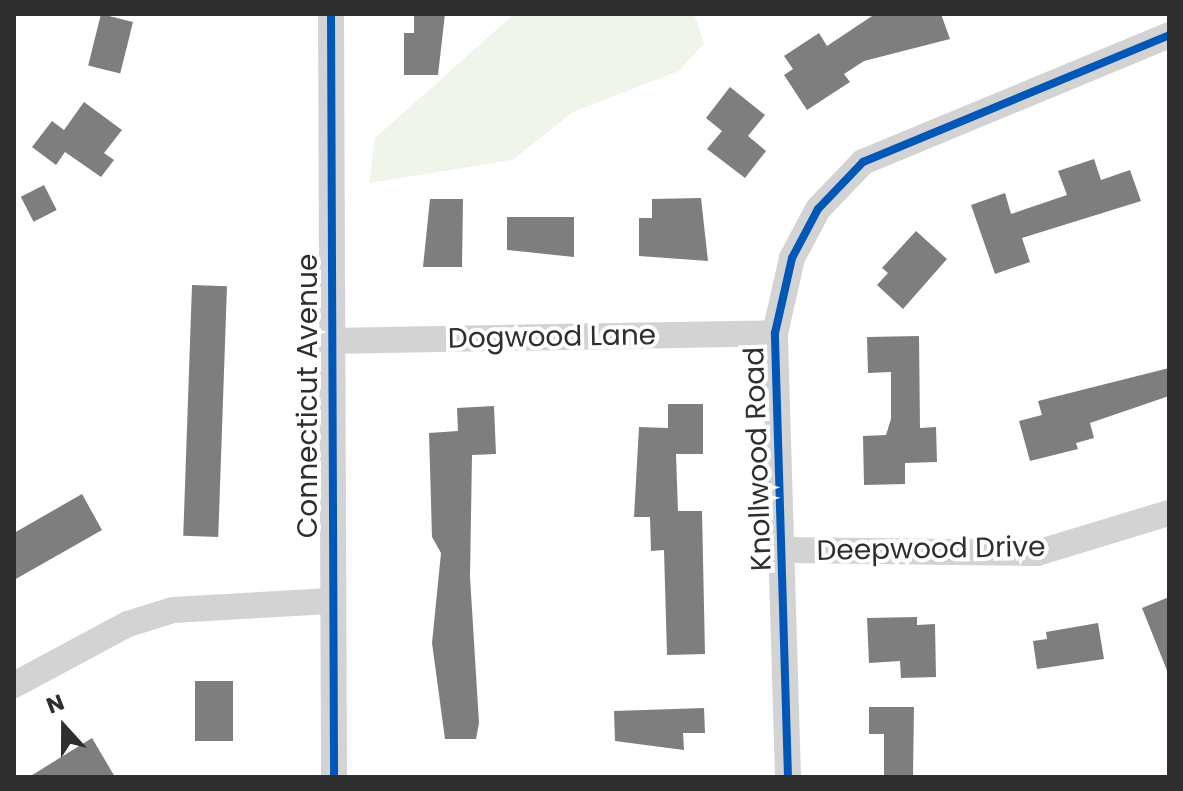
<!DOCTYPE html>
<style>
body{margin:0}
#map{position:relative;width:1183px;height:791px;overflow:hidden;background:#fff;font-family:Poppins,sans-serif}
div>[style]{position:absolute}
.green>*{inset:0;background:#f0f5ec}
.building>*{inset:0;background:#7e7e7e;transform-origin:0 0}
.minor>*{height:26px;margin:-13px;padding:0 13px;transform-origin:13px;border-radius:13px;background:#d3d3d3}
.cycleway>*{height:8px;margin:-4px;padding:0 4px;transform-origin:4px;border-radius:4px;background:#0057b8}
span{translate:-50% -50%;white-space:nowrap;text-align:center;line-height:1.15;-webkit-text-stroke:8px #fff;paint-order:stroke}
.street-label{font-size:28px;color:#2e2e2e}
.frame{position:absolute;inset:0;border:16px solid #2e2e2e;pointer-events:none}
.north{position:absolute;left:24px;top:687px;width:80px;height:80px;-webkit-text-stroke:6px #fff;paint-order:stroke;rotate:339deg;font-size:22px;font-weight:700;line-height:32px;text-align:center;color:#2e2e2e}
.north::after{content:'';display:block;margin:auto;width:28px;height:36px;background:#2e2e2e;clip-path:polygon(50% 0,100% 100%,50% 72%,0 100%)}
</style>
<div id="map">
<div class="green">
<i style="clip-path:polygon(514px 14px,694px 14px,704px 43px,679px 71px,573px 112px,513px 160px,369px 183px,375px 138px)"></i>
</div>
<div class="building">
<i style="left:101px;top:14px;width:33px;height:53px;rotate:14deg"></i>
<i style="clip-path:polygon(414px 14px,445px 14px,438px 75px,404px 75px,404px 33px,414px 33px)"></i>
<i style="clip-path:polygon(875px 14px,941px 14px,950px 39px,864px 61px,844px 74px,850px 82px,807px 110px,784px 75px,793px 69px,784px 56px,819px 33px,827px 46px)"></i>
<i style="clip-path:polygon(730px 87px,765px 115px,748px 136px,766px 151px,745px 178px,707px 149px,722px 131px,706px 118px)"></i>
<i style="clip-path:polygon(84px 102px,122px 130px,104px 153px,114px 160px,101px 177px,65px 152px,56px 165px,32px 147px,52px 121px,64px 130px)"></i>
<i style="clip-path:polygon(1094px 159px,1101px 180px,1130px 170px,1141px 201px,1022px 238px,1030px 262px,995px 274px,971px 205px,1005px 193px,1011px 214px,1067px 195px,1058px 171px)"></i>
<i style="left:44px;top:185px;width:28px;height:26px;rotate:63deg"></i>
<i style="clip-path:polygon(701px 198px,708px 261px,639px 256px,639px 218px,652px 218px,652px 199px)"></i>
<i style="clip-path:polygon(430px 199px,463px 199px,462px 267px,423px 267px)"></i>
<i style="clip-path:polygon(507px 217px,574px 217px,574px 257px,507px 250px)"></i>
<i style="clip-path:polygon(916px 231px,947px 259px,903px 309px,877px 285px,888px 273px,882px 268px)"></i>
<i style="left:192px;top:285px;width:35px;height:251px;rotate:2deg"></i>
<i style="clip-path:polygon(919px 336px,920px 428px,936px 427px,937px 462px,905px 463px,905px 484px,864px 485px,863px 436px,886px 435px,891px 419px,891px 372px,868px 373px,867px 337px)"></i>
<i style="clip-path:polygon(1169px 368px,1169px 396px,1090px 423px,1094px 438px,1076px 443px,1078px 449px,1030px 461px,1019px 421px,1042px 415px,1038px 401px)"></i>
<i style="clip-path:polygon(668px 404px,703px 404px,703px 454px,676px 454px,678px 511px,702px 511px,705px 654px,667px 655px,664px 550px,651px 551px,650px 517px,634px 517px,639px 427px,668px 428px)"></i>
<i style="clip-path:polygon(494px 406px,496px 454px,472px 455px,470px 577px,479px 723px,476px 739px,445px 739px,432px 643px,441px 553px,432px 537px,429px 433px,458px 431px,457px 408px)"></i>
<i style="clip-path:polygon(82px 494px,102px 530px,14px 580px,14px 533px)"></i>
<i style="clip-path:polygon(1169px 597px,1169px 673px,1168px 673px,1142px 608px)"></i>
<i style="clip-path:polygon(917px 617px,917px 625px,935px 624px,936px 677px,901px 678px,900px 661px,869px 663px,867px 618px)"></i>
<i style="clip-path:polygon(1098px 623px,1104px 659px,1037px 669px,1033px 641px,1047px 639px,1046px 632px)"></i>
<i style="left:195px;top:681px;width:38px;height:60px"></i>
<i style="clip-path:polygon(869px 707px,914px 707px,913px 777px,884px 777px,884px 734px,869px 734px)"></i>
<i style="clip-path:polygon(704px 708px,705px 733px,683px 733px,684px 750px,615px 741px,614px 711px)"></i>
<i style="clip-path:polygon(92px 738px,115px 777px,29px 777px)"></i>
</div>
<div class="minor">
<i style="left:331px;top:14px;width:763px;rotate:89.77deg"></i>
<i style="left:329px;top:341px;width:446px;rotate:-1deg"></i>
<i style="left:784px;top:550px;width:253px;rotate:0.7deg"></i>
<i style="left:1037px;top:553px;width:138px;rotate:-16.9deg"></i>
<i style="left:14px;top:685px;width:129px;rotate:-28.2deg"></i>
<i style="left:128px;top:624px;width:47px;rotate:-17.3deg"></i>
<i style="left:173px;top:610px;width:158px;rotate:-3.3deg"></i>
<i style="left:788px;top:777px;width:444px;rotate:-91.7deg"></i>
<i style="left:775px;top:333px;width:77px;rotate:-77.2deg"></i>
<i style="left:792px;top:258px;width:55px;rotate:-62deg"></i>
<i style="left:818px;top:209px;width:65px;rotate:-46.2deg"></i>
<i style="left:863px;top:162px;width:331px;rotate:-22.5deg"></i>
</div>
<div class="cycleway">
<i style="left:331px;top:14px;width:763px;rotate:89.77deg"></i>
<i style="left:788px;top:777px;width:444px;rotate:-91.7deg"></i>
<i style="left:775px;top:333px;width:77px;rotate:-77.2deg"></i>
<i style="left:792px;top:258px;width:55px;rotate:-62deg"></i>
<i style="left:818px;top:209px;width:65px;rotate:-46.2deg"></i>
<i style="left:863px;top:162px;width:331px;rotate:-22.5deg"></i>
</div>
<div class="street-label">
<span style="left:552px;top:337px;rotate:-1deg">Dogwood Lane</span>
<span style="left:308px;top:396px;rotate:-90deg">Connecticut Avenue</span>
<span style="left:758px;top:459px;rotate:-92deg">Knollwood Road</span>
<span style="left:931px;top:549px;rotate:-1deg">Deepwood Drive</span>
</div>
<div class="frame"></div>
<div class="north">N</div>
</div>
